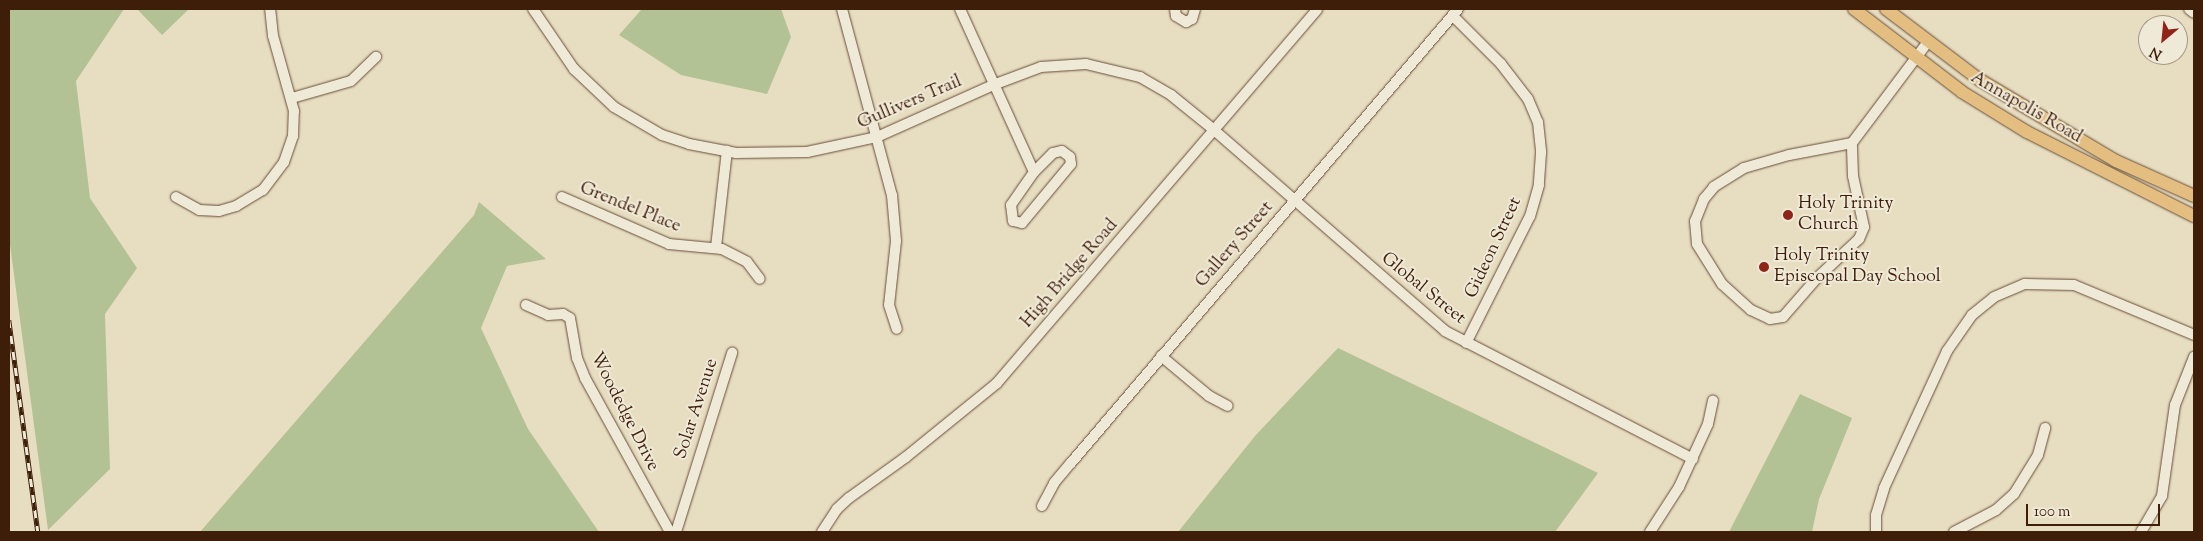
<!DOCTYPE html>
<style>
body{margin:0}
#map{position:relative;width:2203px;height:541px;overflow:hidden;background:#e7ddc1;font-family:"Sorts Mill Goudy",serif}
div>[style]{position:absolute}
.green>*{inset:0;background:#b3c294}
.roads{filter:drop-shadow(0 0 1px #684d37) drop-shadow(0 0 1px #684d37)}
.minor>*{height:10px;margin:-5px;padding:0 5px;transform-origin:5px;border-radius:5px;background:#efe9d7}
.major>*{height:12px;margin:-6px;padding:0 6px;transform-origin:6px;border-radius:6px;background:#e4be80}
.rail>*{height:4.5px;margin-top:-2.25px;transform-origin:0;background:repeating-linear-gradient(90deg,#efe9d7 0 8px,#3e1d09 0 16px);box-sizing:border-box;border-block:1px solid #3e1d09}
.dots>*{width:14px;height:14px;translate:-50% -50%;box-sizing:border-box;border:2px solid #efe9d7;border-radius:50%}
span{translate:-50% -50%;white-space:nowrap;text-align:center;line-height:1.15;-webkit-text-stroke:4px #efe9d7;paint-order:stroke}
.street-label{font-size:18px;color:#3e1d09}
.poi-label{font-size:18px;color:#3e1d09}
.left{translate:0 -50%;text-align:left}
.frame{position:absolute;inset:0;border:10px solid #3e1d09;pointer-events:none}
.north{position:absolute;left:2138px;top:15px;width:50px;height:50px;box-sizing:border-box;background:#efe9d7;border:1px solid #a89785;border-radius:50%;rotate:208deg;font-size:14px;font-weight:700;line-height:20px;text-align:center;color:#3e1d09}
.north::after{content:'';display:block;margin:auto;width:18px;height:22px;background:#8f2418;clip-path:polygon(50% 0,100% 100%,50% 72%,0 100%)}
.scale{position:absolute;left:2026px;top:504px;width:134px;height:22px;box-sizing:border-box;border:2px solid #3e1d09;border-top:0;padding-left:6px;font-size:15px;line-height:18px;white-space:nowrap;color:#3e1d09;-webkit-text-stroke:4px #efe9d7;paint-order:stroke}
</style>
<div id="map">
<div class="green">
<i style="clip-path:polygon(9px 9px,124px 9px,76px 81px,90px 198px,137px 268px,105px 314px,110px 469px,48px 530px,9px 237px)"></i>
<i style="clip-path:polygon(137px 9px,189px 9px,162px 35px)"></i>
<i style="clip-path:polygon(642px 9px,781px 9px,791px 37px,767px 94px,681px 75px,619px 35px)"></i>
<i style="clip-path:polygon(479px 202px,546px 259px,507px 266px,481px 328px,528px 429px,599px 532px,200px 532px,474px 215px)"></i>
<i style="clip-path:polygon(1338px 348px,1598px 473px,1555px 532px,1178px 532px,1255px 436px)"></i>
<i style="clip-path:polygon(1800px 394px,1852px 418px,1819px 499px,1812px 532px,1729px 532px)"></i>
</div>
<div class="roads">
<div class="minor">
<i style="left:533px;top:9px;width:73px;rotate:55.7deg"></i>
<i style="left:574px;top:69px;width:55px;rotate:43.5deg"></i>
<i style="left:614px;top:107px;width:56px;rotate:30.3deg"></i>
<i style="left:662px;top:135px;width:28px;rotate:18deg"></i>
<i style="left:689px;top:144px;width:48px;rotate:10.8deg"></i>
<i style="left:736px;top:153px;width:71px;rotate:-0.8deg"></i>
<i style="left:807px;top:152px;width:72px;rotate:-12.1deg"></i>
<i style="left:877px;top:137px;width:127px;rotate:-24.1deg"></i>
<i style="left:993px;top:85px;width:51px;rotate:-20.6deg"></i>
<i style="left:1041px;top:67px;width:45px;rotate:-3.8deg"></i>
<i style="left:1086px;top:64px;width:56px;rotate:13.5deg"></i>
<i style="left:1140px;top:77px;width:36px;rotate:30deg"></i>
<i style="left:1171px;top:95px;width:55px;rotate:39.1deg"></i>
<i style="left:1214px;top:130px;width:306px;rotate:41deg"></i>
<i style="left:1445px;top:331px;width:279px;rotate:27.3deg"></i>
<i style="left:842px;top:9px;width:193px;rotate:75deg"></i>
<i style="left:892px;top:195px;width:46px;rotate:85deg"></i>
<i style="left:896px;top:241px;width:64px;rotate:96.2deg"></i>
<i style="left:889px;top:305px;width:25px;rotate:72deg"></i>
<i style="left:960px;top:9px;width:179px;rotate:65.6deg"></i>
<i style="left:1175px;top:9px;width:7px;rotate:82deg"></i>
<i style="left:1176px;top:16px;width:12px;rotate:31deg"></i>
<i style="left:1186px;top:22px;width:7px;rotate:-27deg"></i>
<i style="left:1192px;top:19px;width:10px;rotate:-73deg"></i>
<i style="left:2189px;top:9px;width:6px;rotate:39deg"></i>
<i style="left:1453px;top:16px;width:68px;rotate:45deg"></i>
<i style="left:1501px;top:64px;width:44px;rotate:52.4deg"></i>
<i style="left:1528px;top:99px;width:25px;rotate:67deg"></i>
<i style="left:1538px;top:122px;width:31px;rotate:84deg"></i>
<i style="left:1541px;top:153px;width:32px;rotate:94deg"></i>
<i style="left:1539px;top:185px;width:32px;rotate:106deg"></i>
<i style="left:1530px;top:216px;width:142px;rotate:116.7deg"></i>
<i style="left:292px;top:98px;width:61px;rotate:-16.1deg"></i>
<i style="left:351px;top:81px;width:35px;rotate:-44deg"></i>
<i style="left:1852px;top:143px;width:64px;rotate:169.2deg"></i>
<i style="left:1789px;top:155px;width:47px;rotate:163.9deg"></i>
<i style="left:1744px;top:168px;width:36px;rotate:148deg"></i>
<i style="left:1714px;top:187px;width:16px;rotate:130deg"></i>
<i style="left:1704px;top:199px;width:24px;rotate:112deg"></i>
<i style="left:1695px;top:221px;width:23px;rotate:85deg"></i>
<i style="left:1697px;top:244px;width:47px;rotate:58deg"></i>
<i style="left:1722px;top:284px;width:39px;rotate:42deg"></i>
<i style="left:1751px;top:310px;width:21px;rotate:25deg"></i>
<i style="left:1770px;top:319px;width:13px;rotate:-9deg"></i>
<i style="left:1783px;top:317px;width:52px;rotate:-48.9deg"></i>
<i style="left:1817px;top:278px;width:57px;rotate:-42.9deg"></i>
<i style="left:1859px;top:239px;width:13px;rotate:-67deg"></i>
<i style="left:1864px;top:227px;width:52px;rotate:-102.2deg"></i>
<i style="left:1853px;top:176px;width:33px;rotate:-92deg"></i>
<i style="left:1852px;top:143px;width:125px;rotate:-53.1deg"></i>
<i style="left:1062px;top:151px;width:10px;rotate:37deg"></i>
<i style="left:1070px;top:157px;width:7px;rotate:82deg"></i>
<i style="left:1071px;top:164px;width:77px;rotate:129.7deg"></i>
<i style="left:1022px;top:223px;width:9px;rotate:-167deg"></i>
<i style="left:1013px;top:221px;width:16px;rotate:-97deg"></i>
<i style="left:1011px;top:205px;width:40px;rotate:-55.1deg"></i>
<i style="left:1034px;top:172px;width:27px;rotate:-45deg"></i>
<i style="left:1053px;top:153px;width:9px;rotate:-13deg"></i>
<i style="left:176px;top:197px;width:26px;rotate:29deg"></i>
<i style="left:199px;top:210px;width:20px;rotate:3deg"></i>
<i style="left:219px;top:211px;width:18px;rotate:-16deg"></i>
<i style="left:236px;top:206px;width:31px;rotate:-31deg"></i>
<i style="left:263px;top:190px;width:35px;rotate:-53deg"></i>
<i style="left:284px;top:162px;width:28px;rotate:-71deg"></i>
<i style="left:293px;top:136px;width:25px;rotate:-88deg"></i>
<i style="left:294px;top:111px;width:78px;rotate:-105.6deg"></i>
<i style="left:273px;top:36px;width:27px;rotate:-96deg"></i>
<i style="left:562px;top:197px;width:117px;rotate:23.7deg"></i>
<i style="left:669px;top:244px;width:53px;rotate:5.4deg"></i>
<i style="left:722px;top:249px;width:28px;rotate:27deg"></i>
<i style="left:747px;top:262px;width:21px;rotate:53deg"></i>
<i style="left:716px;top:247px;width:97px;rotate:-83.5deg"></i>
<i style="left:526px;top:305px;width:24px;rotate:24deg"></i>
<i style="left:548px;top:315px;width:15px;rotate:-4deg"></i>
<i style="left:563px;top:314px;width:8px;rotate:30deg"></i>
<i style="left:570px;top:318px;width:41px;rotate:80.1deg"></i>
<i style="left:577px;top:358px;width:22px;rotate:68deg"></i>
<i style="left:585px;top:378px;width:176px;rotate:61.1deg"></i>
<i style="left:1161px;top:356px;width:62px;rotate:39.8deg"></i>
<i style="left:1209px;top:396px;width:21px;rotate:28deg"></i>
<i style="left:1042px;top:506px;width:26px;rotate:-62deg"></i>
<i style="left:1054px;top:483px;width:26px;rotate:-50deg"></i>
<i style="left:1071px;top:463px;width:597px;rotate:-49.55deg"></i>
<i style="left:676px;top:532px;width:188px;rotate:-72.6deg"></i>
<i style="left:822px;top:532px;width:27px;rotate:-57deg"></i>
<i style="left:837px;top:509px;width:16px;rotate:-43deg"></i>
<i style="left:849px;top:498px;width:70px;rotate:-35.7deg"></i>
<i style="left:906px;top:457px;width:117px;rotate:-39.1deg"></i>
<i style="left:997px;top:383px;width:492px;rotate:-49.4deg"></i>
<i style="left:1650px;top:532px;width:54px;rotate:-57.2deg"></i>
<i style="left:1679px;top:487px;width:69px;rotate:-65.3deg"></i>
<i style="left:1708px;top:424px;width:24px;rotate:-78deg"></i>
<i style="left:1876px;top:532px;width:17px;rotate:-90deg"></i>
<i style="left:1876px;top:515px;width:28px;rotate:-73deg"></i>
<i style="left:1884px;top:488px;width:151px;rotate:-65.3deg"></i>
<i style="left:1947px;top:351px;width:44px;rotate:-55.2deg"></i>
<i style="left:1972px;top:315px;width:28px;rotate:-39deg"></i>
<i style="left:1994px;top:297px;width:34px;rotate:-23deg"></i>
<i style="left:2025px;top:284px;width:49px;rotate:1.2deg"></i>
<i style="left:2074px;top:285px;width:130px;rotate:22.6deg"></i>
<i style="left:1954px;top:532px;width:47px;rotate:-27.6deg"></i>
<i style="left:1996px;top:510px;width:24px;rotate:-42deg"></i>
<i style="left:2014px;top:494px;width:46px;rotate:-58.4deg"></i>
<i style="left:2038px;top:455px;width:28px;rotate:-75deg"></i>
<i style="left:2141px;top:532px;width:42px;rotate:-59.7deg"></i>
<i style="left:2162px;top:496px;width:92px;rotate:-81.9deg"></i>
<i style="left:2175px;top:405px;width:52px;rotate:-68.4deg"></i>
</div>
<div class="major">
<i style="left:1854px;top:9px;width:136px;rotate:37.5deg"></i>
<i style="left:1962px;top:92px;width:76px;rotate:31.6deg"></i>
<i style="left:2027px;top:132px;width:187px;rotate:26.7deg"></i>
<i style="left:1886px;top:9px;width:118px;rotate:37.1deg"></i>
<i style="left:1980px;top:80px;width:158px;rotate:30.8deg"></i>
<i style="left:2116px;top:161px;width:85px;rotate:24.2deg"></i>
</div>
</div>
<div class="rail">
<i style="left:9px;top:320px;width:214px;rotate:82.2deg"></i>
</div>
<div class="dots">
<i style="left:1788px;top:215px;background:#8f2418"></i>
<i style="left:1764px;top:267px;background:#8f2418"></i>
</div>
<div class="street-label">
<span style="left:910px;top:103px;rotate:-23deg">Gullivers Trail</span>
<span style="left:2026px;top:108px;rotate:30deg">Annapolis Road</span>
<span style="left:630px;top:208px;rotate:22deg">Grendel Place</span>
<span style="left:1235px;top:245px;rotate:-49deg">Gallery Street</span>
<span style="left:1494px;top:248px;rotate:-65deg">Gideon Street</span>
<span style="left:1070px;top:274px;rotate:-49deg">High Bridge Road</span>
<span style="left:1423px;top:289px;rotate:39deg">Global Street</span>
<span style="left:697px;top:409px;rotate:-72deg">Solar Avenue</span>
<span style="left:624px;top:412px;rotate:63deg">Woodedge Drive</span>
</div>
<div class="poi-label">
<span class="left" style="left:1798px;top:215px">Holy Trinity<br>Church</span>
<span class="left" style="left:1774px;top:267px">Holy Trinity<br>Episcopal Day School</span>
</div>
<div class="frame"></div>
<div class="north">N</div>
<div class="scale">100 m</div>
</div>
